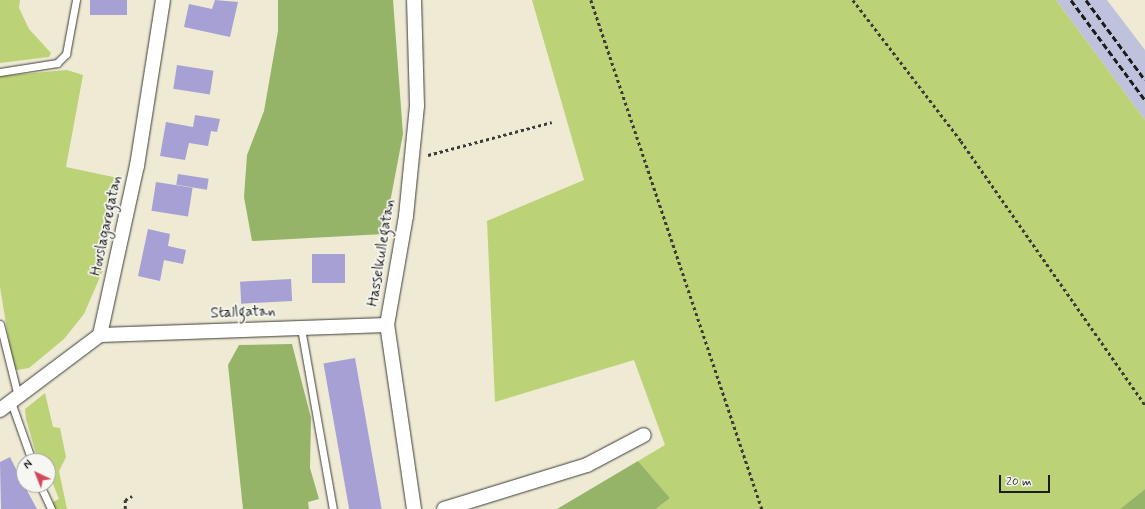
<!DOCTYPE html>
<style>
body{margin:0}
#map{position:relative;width:1145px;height:509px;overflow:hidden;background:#eeead4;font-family:Mynerve,sans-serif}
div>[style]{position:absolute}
.industrial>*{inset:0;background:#bfc2dd}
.green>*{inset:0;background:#bcd276}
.forest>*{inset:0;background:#95b467}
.building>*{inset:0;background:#a7a0d4;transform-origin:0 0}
.path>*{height:2.5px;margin-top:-1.25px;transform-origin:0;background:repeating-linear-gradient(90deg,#3c3b38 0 3px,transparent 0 6px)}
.roads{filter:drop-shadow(0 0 1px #3c3b38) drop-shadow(0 0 1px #3c3b38)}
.lane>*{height:7px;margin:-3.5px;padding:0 3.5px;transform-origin:3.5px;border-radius:3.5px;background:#fff}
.street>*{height:14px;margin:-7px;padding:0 7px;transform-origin:7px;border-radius:7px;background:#fff}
.rail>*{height:3px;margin-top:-1.5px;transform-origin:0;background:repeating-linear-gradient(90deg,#1c1c1c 0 6px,transparent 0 9px)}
span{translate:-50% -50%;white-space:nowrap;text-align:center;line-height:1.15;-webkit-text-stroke:3.5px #f6f6f2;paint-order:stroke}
.street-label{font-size:15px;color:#1c1c1c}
.north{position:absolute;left:16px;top:453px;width:40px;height:40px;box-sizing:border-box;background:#f6f6f2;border:1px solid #9f9f9c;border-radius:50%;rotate:317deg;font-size:11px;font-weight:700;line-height:16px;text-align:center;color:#1c1c1c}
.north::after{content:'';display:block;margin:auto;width:14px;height:18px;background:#d1495b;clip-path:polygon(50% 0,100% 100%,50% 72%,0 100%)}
.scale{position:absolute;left:999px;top:475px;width:51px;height:18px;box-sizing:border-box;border:2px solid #1c1c1c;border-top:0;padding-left:5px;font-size:12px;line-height:14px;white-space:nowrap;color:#1c1c1c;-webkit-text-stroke:3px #f6f6f2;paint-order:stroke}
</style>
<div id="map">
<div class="industrial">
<i style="clip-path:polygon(1056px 0,1107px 0,1145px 50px,1145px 120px)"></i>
</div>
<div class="green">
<i style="clip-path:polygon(0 0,20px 0,19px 8px,29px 29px,51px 53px,49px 57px,0 63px)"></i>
<i style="clip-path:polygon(532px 0,1056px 0,1145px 120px,1145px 489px,1120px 509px,656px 509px,670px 498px,638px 461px,665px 445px,634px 360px,495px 402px,487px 221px,584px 180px)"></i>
<i style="clip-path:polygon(67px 70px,83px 75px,66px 167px,118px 178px,103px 270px,84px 314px,64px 339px,29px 368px,17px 370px,13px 366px,0 287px,0 76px)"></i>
<i style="clip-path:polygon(45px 393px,53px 427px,60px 428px,66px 457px,59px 471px,67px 509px,55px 509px,51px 503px,59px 499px,48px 471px,48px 461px,38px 461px,26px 419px,25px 409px)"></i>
</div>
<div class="forest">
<i style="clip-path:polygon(278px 0,393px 0,403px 134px,384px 234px,252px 241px,244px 197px,247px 155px,264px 111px,278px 31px)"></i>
<i style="clip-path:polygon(292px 344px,311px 418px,310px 468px,319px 499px,308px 502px,309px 509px,243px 509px,228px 365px,239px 345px)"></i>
<i style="clip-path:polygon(638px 461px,670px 498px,656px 509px,557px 509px)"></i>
<i style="clip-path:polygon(1145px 489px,1145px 509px,1120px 509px)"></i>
</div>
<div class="building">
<i style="left:90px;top:0;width:37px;height:15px"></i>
<i style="clip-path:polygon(215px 0,238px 2px,230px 37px,184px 27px,189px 4px,212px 9px)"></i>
<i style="left:177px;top:65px;width:37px;height:24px;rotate:9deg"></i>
<i style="clip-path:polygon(195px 115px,220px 119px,217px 132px,211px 131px,208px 146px,189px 143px,185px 160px,160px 156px,166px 122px,193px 127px)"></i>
<i style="left:178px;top:174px;width:31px;height:11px;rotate:9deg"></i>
<i style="left:156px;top:182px;width:37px;height:29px;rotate:9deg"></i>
<i style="clip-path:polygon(148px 229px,170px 234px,168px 246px,186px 250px,183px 264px,164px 260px,160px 281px,138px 276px)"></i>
<i style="left:312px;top:254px;width:33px;height:29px"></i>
<i style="left:291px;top:279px;width:22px;height:51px;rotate:87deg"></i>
<i style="left:355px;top:358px;width:153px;height:32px;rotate:80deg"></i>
<i style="clip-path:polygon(10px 457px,24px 485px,37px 509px,1px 509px,0 462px)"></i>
</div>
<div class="path">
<i style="left:591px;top:0;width:537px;rotate:71.43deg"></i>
<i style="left:853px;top:0;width:178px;rotate:52.5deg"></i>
<i style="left:961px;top:141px;width:322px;rotate:55.1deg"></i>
<i style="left:428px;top:155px;width:128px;rotate:-14.9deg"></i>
<i style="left:125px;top:509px;width:9px;rotate:-90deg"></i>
<i style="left:125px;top:500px;width:8px;rotate:-30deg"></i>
</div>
<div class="roads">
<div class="lane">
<i style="left:0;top:72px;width:58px;rotate:-9deg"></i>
<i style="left:57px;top:63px;width:13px;rotate:-45deg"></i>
<i style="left:66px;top:54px;width:55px;rotate:-79.5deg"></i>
<i style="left:0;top:324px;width:74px;rotate:76deg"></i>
<i style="left:301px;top:328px;width:184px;rotate:80deg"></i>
<i style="left:11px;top:402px;width:63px;rotate:70.4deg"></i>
<i style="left:40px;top:485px;width:26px;rotate:65deg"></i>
</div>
<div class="street">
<i style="left:100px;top:335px;width:287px;rotate:-2deg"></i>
<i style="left:0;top:410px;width:125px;rotate:-36.9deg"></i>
<i style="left:100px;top:335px;width:173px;rotate:-77.7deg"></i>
<i style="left:137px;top:166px;width:168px;rotate:-81.1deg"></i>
<i style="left:414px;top:509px;width:186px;rotate:-98.3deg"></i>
<i style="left:387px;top:325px;width:111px;rotate:-80.1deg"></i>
<i style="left:406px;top:216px;width:111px;rotate:-84.3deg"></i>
<i style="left:417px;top:106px;width:106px;rotate:-91.6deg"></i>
<i style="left:444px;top:509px;width:150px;rotate:-17.1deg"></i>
<i style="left:587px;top:465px;width:64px;rotate:-27.8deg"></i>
</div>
</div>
<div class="rail">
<i style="left:1071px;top:0;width:124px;rotate:53.5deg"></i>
<i style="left:1086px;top:0;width:99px;rotate:53.6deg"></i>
</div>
<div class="street-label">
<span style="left:107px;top:226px;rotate:-78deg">Hovslagaregatan</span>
<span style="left:382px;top:253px;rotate:-81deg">Hasselkullegatan</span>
<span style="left:243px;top:313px;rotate:-2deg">Stallgatan</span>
</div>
<div class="north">N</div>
<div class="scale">20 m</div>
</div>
